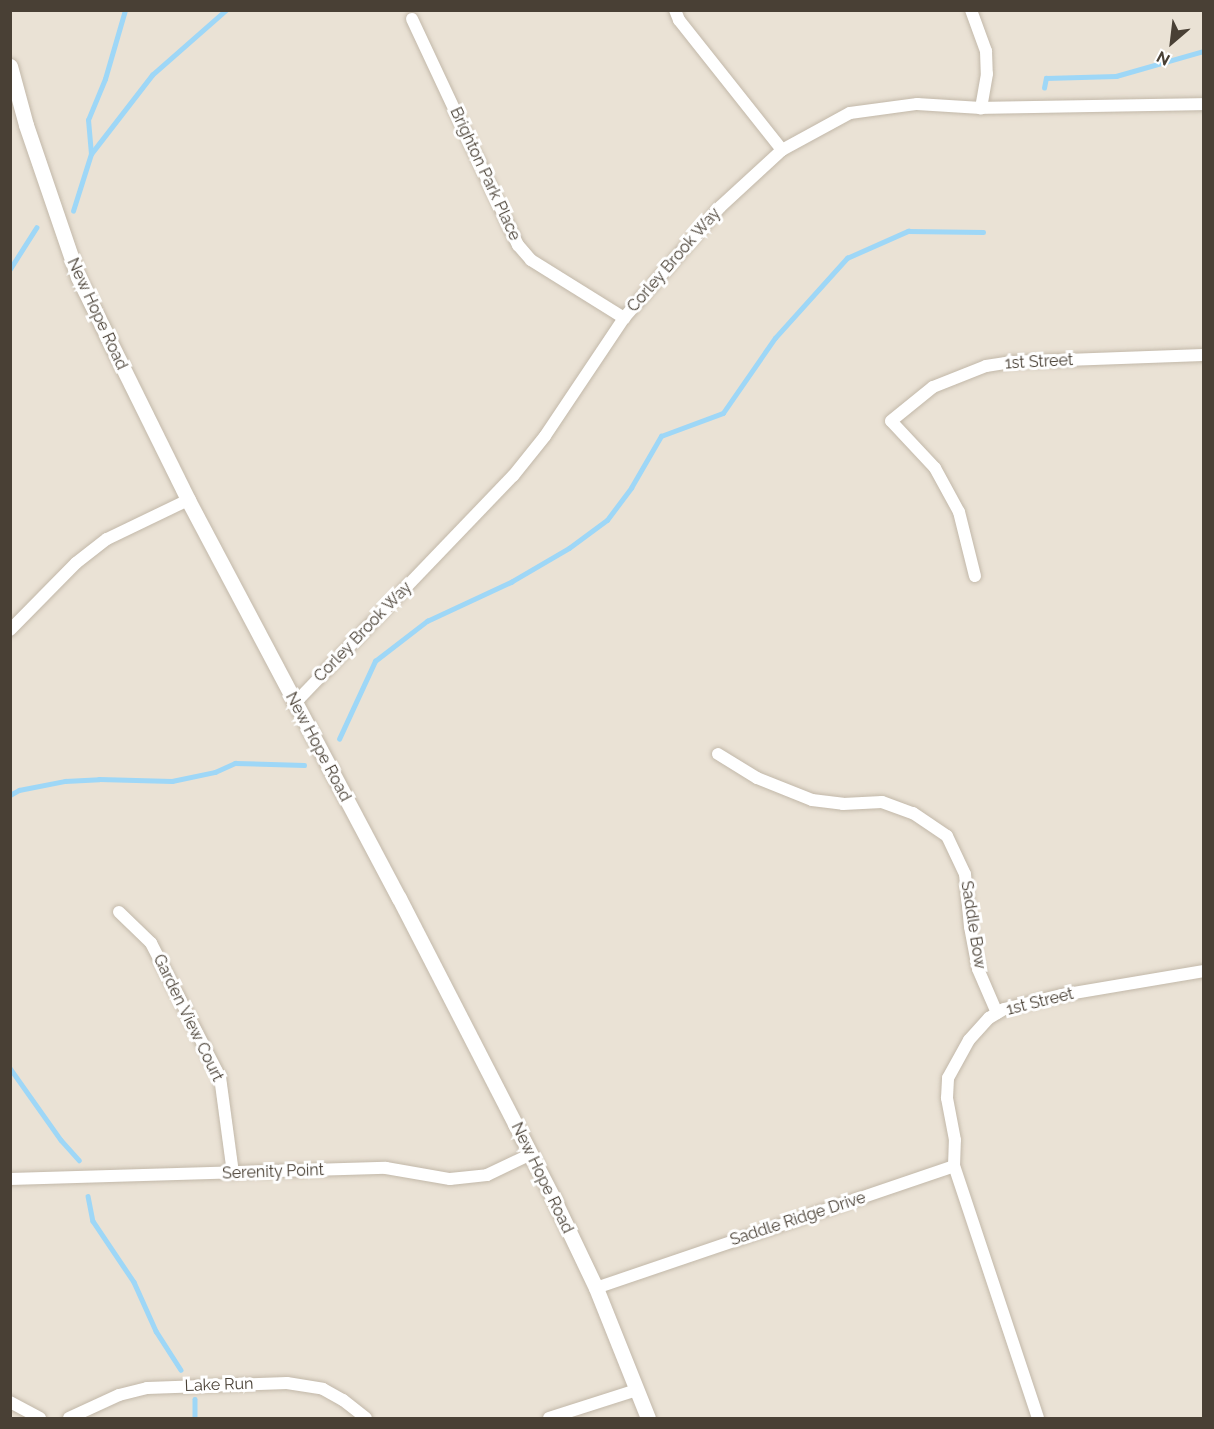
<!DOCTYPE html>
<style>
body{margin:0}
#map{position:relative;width:1214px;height:1429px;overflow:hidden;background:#f5f0e7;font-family:Raleway,sans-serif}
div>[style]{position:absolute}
.residential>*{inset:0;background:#eae2d5;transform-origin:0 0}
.stream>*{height:4.5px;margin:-2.25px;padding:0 2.25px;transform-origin:2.25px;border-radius:2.25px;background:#9ed7f7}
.roads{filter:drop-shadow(0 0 2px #c2b8a9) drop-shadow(0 0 2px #c2b8a9)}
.minor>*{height:12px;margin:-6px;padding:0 6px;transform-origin:6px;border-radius:6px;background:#fff}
.tertiary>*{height:15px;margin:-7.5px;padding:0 7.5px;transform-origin:7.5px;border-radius:7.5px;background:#fff}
span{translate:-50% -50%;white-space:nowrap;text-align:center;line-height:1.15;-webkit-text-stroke:6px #fff;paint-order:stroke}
.street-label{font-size:16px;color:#494035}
.frame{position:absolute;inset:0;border:12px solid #494035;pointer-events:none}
.north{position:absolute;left:1142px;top:12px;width:60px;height:60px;-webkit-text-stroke:4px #fff;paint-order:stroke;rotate:208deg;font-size:16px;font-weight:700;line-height:24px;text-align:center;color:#494035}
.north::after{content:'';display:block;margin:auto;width:21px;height:27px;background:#494035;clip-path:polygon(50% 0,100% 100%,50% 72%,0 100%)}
</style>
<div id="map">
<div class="residential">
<i style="left:11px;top:11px;width:1192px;height:1407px"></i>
</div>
<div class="stream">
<i style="left:1044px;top:88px;width:10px;rotate:-79deg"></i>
<i style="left:1046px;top:78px;width:70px;rotate:-1.6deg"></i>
<i style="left:1116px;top:76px;width:91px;rotate:-15.9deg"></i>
<i style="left:91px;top:154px;width:34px;rotate:-95deg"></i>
<i style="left:88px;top:120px;width:44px;rotate:-67.5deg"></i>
<i style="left:105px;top:79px;width:72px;rotate:-73.8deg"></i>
<i style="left:73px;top:211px;width:60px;rotate:-72.5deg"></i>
<i style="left:91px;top:154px;width:100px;rotate:-52.3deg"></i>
<i style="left:152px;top:75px;width:98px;rotate:-41.3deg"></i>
<i style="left:10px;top:269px;width:49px;rotate:-57.6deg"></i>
<i style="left:339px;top:739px;width:86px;rotate:-65.2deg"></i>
<i style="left:375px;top:661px;width:66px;rotate:-37.6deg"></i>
<i style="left:427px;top:621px;width:93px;rotate:-24.9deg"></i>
<i style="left:511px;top:582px;width:67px;rotate:-30.4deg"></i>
<i style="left:569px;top:548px;width:47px;rotate:-36.4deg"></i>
<i style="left:607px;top:520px;width:40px;rotate:-53deg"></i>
<i style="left:631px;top:488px;width:60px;rotate:-60deg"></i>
<i style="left:661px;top:436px;width:66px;rotate:-20.4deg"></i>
<i style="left:723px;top:413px;width:91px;rotate:-55.3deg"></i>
<i style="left:775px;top:338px;width:108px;rotate:-48deg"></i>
<i style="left:847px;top:258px;width:67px;rotate:-23.9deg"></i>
<i style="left:908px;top:231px;width:75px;rotate:0.8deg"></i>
<i style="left:10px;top:795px;width:10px;rotate:-29deg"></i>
<i style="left:19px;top:790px;width:47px;rotate:-11.1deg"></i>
<i style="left:65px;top:781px;width:34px;rotate:-3deg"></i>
<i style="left:99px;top:779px;width:73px;rotate:1.6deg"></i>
<i style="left:172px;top:781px;width:44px;rotate:-11.8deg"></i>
<i style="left:215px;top:772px;width:22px;rotate:-24deg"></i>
<i style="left:235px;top:763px;width:69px;rotate:1.7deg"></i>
<i style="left:10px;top:1068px;width:88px;rotate:54.7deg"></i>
<i style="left:61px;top:1140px;width:27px;rotate:48deg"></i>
<i style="left:88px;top:1196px;width:25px;rotate:79deg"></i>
<i style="left:93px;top:1221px;width:73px;rotate:56.1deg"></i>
<i style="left:134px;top:1282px;width:54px;rotate:65.8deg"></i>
<i style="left:156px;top:1331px;width:46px;rotate:57.3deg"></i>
<i style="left:195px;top:1399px;width:19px;rotate:90deg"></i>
</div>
<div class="roads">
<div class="minor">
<i style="left:675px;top:10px;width:11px;rotate:68deg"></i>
<i style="left:679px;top:20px;width:166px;rotate:51.6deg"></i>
<i style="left:971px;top:10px;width:44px;rotate:69.9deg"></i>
<i style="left:986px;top:51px;width:23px;rotate:88deg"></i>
<i style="left:987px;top:74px;width:35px;rotate:100deg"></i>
<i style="left:412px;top:19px;width:250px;rotate:64.9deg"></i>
<i style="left:518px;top:245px;width:20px;rotate:49deg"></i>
<i style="left:531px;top:260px;width:110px;rotate:31.9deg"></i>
<i style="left:975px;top:576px;width:66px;rotate:-104deg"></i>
<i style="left:959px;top:512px;width:50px;rotate:-118.6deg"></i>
<i style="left:935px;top:468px;width:64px;rotate:-133.1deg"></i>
<i style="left:891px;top:421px;width:54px;rotate:-39deg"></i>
<i style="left:933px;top:387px;width:57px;rotate:-21.6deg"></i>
<i style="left:986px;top:366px;width:25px;rotate:-9deg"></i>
<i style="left:1011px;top:362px;width:193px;rotate:-2.1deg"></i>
<i style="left:10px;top:630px;width:94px;rotate:-45.4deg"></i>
<i style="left:76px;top:563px;width:39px;rotate:-38deg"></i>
<i style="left:107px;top:539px;width:90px;rotate:-25.7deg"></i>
<i style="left:294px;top:704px;width:316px;rotate:-46.2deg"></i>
<i style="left:513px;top:476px;width:51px;rotate:-51.3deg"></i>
<i style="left:545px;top:436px;width:142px;rotate:-56.2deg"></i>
<i style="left:624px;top:318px;width:147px;rotate:-49.1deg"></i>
<i style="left:720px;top:207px;width:84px;rotate:-42.6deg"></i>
<i style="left:782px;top:150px;width:77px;rotate:-28.6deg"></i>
<i style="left:850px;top:113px;width:68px;rotate:-7.7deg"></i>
<i style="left:917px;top:104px;width:64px;rotate:3.6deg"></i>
<i style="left:981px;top:108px;width:223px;rotate:-1deg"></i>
<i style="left:718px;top:754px;width:46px;rotate:31.6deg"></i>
<i style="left:757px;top:778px;width:59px;rotate:21.8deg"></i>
<i style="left:812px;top:800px;width:31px;rotate:7deg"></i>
<i style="left:843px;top:804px;width:39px;rotate:-3deg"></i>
<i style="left:882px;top:802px;width:33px;rotate:20deg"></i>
<i style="left:913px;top:813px;width:41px;rotate:34.1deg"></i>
<i style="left:947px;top:836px;width:42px;rotate:64.7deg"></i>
<i style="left:965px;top:874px;width:53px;rotate:84.6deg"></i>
<i style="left:970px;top:927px;width:43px;rotate:79.2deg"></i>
<i style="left:978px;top:969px;width:48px;rotate:66.6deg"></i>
<i style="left:119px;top:912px;width:45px;rotate:44.1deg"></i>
<i style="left:151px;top:943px;width:151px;rotate:62.8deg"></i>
<i style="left:220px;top:1077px;width:97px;rotate:82.3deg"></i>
<i style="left:10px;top:1179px;width:376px;rotate:-1.7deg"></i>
<i style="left:386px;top:1168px;width:65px;rotate:9.8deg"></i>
<i style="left:450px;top:1179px;width:37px;rotate:-6deg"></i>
<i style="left:487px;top:1175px;width:49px;rotate:-25.5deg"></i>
<i style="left:596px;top:1288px;width:378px;rotate:-18.8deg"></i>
<i style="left:10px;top:1402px;width:34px;rotate:28deg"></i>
<i style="left:69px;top:1418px;width:55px;rotate:-24.7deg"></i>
<i style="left:119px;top:1395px;width:29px;rotate:-14deg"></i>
<i style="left:147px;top:1388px;width:140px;rotate:-2deg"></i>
<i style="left:287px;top:1383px;width:36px;rotate:9deg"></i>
<i style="left:323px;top:1389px;width:23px;rotate:29deg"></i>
<i style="left:343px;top:1400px;width:29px;rotate:38deg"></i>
<i style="left:549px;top:1418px;width:92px;rotate:-17.7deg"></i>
<i style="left:1038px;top:1418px;width:266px;rotate:-108.4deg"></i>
<i style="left:954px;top:1166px;width:26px;rotate:-88deg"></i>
<i style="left:955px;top:1140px;width:43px;rotate:-100.8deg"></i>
<i style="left:947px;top:1098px;width:20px;rotate:-87deg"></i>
<i style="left:948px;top:1078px;width:43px;rotate:-61.1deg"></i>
<i style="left:969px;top:1040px;width:30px;rotate:-48deg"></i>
<i style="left:989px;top:1018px;width:17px;rotate:-31deg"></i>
<i style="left:1004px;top:1009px;width:60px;rotate:-13.6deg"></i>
<i style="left:1062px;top:995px;width:144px;rotate:-9.6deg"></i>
</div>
<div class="tertiary">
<i style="left:10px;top:66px;width:61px;rotate:74.8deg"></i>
<i style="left:26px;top:125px;width:161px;rotate:71.1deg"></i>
<i style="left:78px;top:277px;width:249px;rotate:63.7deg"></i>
<i style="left:188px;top:500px;width:450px;rotate:62.1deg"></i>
<i style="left:399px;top:898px;width:344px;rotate:62.8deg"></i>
<i style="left:556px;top:1204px;width:93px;rotate:64.5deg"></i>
<i style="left:596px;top:1288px;width:140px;rotate:68.2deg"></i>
</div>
</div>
<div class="street-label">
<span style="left:485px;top:174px;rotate:65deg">Brighton Park Place</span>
<span style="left:674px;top:260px;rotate:-49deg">Corley Brook Way</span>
<span style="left:97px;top:314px;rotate:65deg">New Hope Road</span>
<span style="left:1039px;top:362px;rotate:-3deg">1st Street</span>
<span style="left:363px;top:632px;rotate:-46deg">Corley Brook Way</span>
<span style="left:318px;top:747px;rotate:62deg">New Hope Road</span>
<span style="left:973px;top:925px;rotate:81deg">Saddle Bow</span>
<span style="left:1040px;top:1002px;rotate:-14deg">1st Street</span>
<span style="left:188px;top:1018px;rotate:64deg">Garden View Court</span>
<span style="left:273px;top:1172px;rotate:-2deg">Serenity Point</span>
<span style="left:542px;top:1178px;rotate:64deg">New Hope Road</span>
<span style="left:798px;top:1219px;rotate:-18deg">Saddle Ridge Drive</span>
<span style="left:219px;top:1385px;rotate:-2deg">Lake Run</span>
</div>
<div class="frame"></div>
<div class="north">N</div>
</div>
